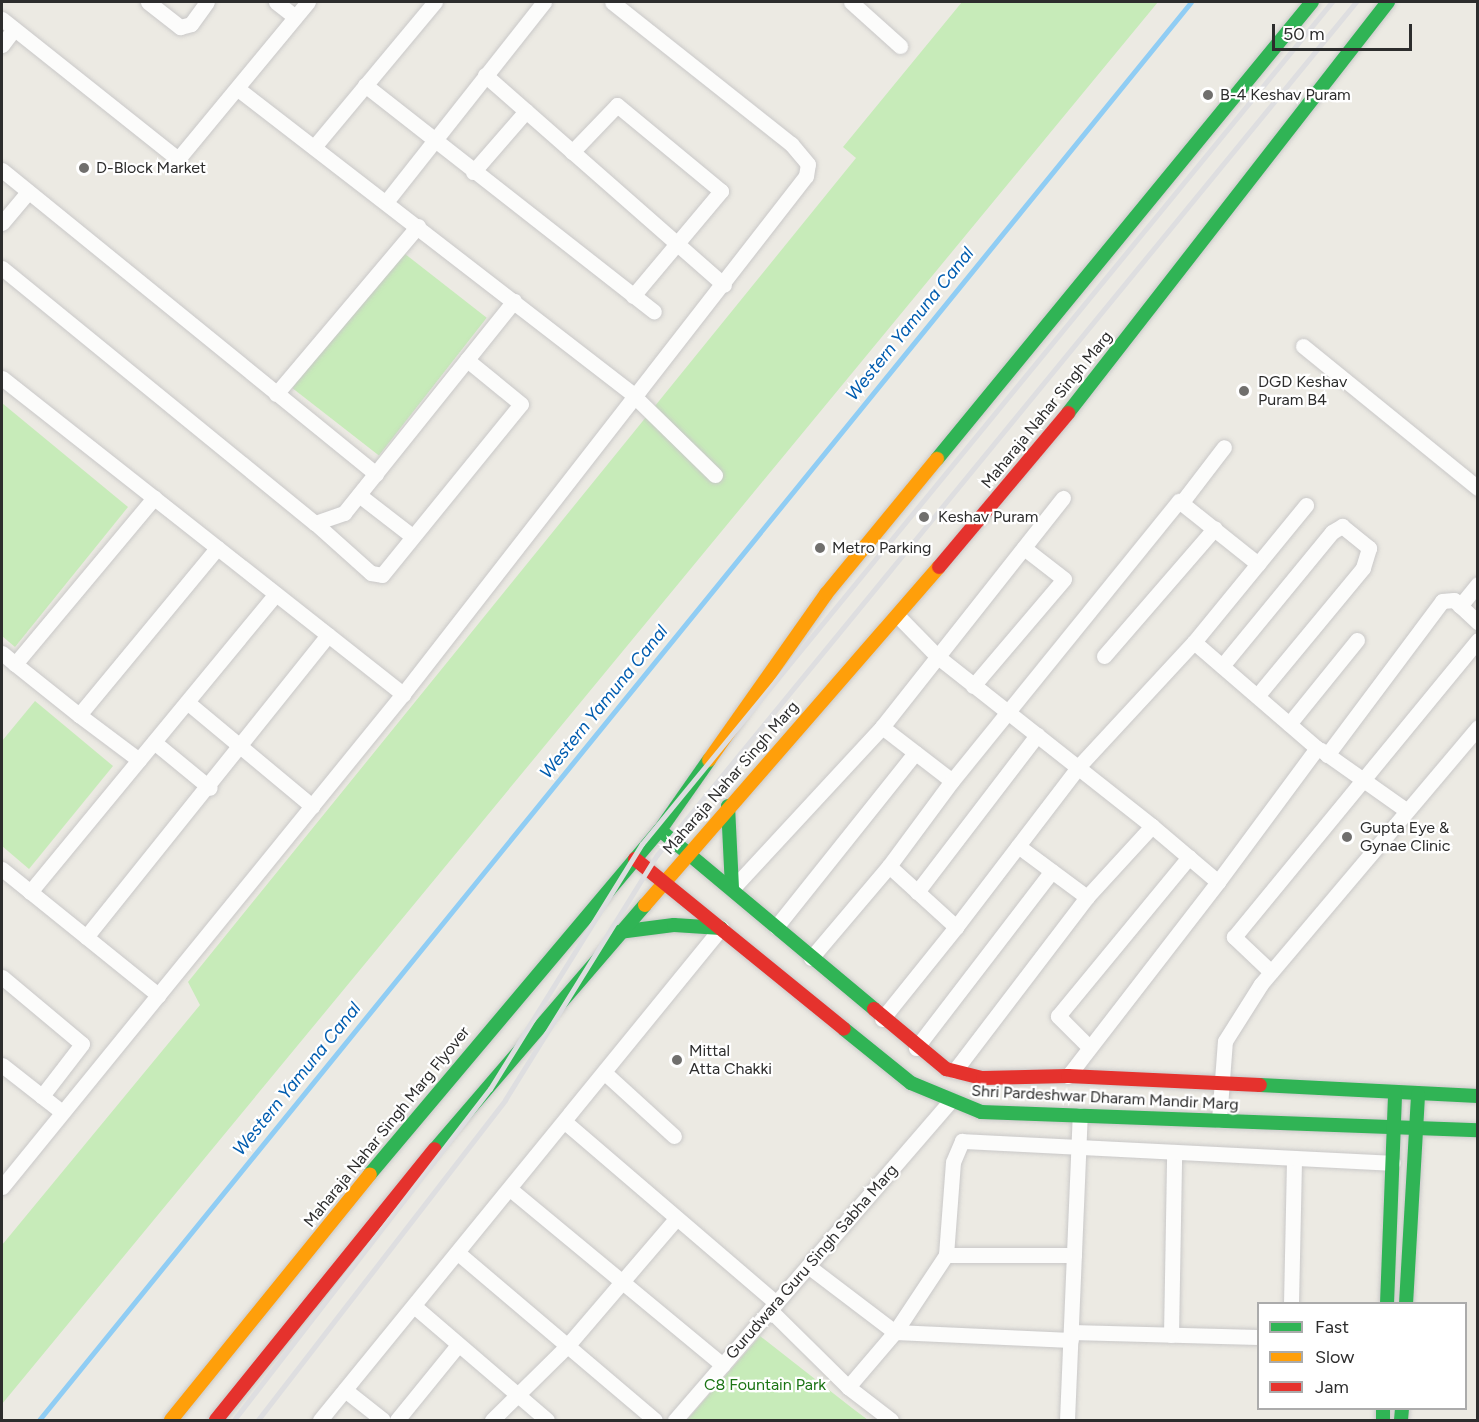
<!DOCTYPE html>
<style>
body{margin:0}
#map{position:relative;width:1479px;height:1422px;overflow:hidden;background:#eceae3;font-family:Figtree,sans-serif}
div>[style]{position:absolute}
.green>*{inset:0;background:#c7ebb9;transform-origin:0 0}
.stream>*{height:5px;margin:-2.5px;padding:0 2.5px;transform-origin:2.5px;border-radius:2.5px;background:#90cdf4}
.roads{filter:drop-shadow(0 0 2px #c9c8c8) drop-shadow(0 0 2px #c9c8c8)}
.street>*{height:15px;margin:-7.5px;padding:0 7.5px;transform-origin:7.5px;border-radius:7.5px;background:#fcfcfb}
.fast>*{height:14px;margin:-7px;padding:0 7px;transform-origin:7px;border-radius:7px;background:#30b455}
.slow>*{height:14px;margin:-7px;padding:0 7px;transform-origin:7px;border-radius:7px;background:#ff9f0a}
.jam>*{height:14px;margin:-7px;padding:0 7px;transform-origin:7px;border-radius:7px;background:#e5322d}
.rail>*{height:4.5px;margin:-2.25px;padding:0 2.25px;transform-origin:2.25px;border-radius:2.25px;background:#dedee0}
.dots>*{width:16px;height:16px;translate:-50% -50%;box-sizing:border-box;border:3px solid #fff;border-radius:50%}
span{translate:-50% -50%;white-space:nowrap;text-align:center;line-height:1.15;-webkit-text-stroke:4.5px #fff;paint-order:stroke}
.poi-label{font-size:16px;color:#2d2d2d}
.left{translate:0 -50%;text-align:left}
.street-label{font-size:16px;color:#2d2d2d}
.park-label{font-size:16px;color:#1b7414}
.water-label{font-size:18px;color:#005caf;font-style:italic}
.frame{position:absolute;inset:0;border:3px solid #2d2d2d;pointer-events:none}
.legend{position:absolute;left:1257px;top:1302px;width:210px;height:108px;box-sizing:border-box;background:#fff;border:2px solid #ababab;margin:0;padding:8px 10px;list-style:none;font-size:18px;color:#2d2d2d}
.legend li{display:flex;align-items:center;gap:12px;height:30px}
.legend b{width:30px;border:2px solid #ababab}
.scale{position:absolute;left:1272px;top:24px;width:140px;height:27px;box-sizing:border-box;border:3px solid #2d2d2d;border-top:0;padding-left:8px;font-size:18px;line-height:21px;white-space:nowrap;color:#2d2d2d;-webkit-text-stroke:4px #fff;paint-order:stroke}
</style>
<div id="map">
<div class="green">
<i style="clip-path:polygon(962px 2px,1158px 2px,2px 1404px,2px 1245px,200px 1005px,188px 982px,856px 158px,843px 147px)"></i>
<i style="left:400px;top:250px;width:110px;height:175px;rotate:38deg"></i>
<i style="clip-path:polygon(2px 403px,128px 507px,15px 647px,2px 636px)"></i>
<i style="clip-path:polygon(35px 701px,113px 766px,29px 869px,2px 846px,2px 741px)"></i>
<i style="clip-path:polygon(760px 1336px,852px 1408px,868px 1420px,687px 1420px)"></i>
</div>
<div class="stream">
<i style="left:39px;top:1420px;width:1827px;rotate:-50.91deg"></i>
</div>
<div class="roads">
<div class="street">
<i style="left:148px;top:2px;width:41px;rotate:38deg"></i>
<i style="left:180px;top:27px;width:11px;rotate:-15deg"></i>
<i style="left:191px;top:24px;width:27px;rotate:-54deg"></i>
<i style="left:276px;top:2px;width:24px;rotate:38deg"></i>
<i style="left:851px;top:2px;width:66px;rotate:41.9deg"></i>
<i style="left:2px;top:19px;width:225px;rotate:38.5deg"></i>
<i style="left:178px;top:159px;width:204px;rotate:-50.4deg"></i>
<i style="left:2px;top:45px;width:20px;rotate:-53deg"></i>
<i style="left:485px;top:75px;width:318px;rotate:41.3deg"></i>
<i style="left:365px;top:85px;width:367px;rotate:38.1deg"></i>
<i style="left:238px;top:89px;width:498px;rotate:37.7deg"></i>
<i style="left:632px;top:394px;width:116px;rotate:44.3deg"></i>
<i style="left:314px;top:147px;width:189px;rotate:-50.2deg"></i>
<i style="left:572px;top:152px;width:65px;rotate:-46.2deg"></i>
<i style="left:617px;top:105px;width:135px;rotate:39.6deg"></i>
<i style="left:721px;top:191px;width:137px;rotate:130deg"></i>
<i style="left:2px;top:170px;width:482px;rotate:39.1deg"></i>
<i style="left:473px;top:172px;width:81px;rotate:-49deg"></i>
<i style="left:386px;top:202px;width:255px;rotate:-51.7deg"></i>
<i style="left:2px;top:223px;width:40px;rotate:-50deg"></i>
<i style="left:2px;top:268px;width:404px;rotate:39.2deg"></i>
<i style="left:315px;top:523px;width:31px;rotate:-19deg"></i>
<i style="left:344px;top:513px;width:272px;rotate:-51.3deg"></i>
<i style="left:1303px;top:346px;width:225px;rotate:39.1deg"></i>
<i style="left:2px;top:378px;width:511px;rotate:38.24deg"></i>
<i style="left:276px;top:394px;width:220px;rotate:-49.8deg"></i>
<i style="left:359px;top:495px;width:67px;rotate:37.7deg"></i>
<i style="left:1182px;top:502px;width:69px;rotate:-52.6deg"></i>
<i style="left:315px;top:523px;width:75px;rotate:41.8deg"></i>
<i style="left:371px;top:573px;width:11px;rotate:10deg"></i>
<i style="left:382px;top:575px;width:220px;rotate:-50.9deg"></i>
<i style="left:521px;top:404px;width:70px;rotate:-140.8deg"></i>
<i style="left:1460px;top:606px;width:28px;rotate:-51deg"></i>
<i style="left:898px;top:616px;width:57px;rotate:45.7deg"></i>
<i style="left:938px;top:657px;width:273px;rotate:38.3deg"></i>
<i style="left:1152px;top:826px;width:96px;rotate:132.5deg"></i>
<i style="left:1087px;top:897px;width:218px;rotate:127.3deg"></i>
<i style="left:1194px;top:642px;width:177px;rotate:-50.7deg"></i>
<i style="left:2px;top:653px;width:17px;rotate:40deg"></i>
<i style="left:15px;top:664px;width:217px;rotate:-50.1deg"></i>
<i style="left:1104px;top:656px;width:169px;rotate:-49.1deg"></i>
<i style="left:15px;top:664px;width:82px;rotate:38.6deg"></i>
<i style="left:79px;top:715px;width:217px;rotate:-50.4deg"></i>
<i style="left:1222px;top:666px;width:173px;rotate:-50.6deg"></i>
<i style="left:1332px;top:532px;width:12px;rotate:-31deg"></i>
<i style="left:1342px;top:526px;width:35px;rotate:39deg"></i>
<i style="left:1369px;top:548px;width:21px;rotate:107deg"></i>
<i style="left:1363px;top:568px;width:166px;rotate:129.6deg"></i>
<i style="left:973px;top:686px;width:140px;rotate:-49.6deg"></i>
<i style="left:1064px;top:579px;width:51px;rotate:-142.2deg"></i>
<i style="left:187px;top:702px;width:163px;rotate:39.8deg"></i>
<i style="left:79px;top:715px;width:75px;rotate:36.9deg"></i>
<i style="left:1289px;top:724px;width:108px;rotate:-51deg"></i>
<i style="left:882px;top:727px;width:88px;rotate:37.6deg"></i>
<i style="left:952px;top:781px;width:360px;rotate:-51deg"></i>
<i style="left:1179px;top:501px;width:101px;rotate:38.6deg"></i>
<i style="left:154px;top:742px;width:72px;rotate:39.4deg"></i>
<i style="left:1321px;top:750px;width:105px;rotate:35.3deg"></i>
<i style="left:1327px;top:755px;width:192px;rotate:-53.2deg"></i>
<i style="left:1442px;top:601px;width:12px;rotate:-5deg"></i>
<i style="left:1454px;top:600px;width:33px;rotate:43deg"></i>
<i style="left:1018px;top:846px;width:86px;rotate:36.5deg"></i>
<i style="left:889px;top:866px;width:106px;rotate:-53.5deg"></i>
<i style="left:2px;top:869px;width:201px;rotate:38.9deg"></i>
<i style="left:732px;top:889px;width:221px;rotate:-47.2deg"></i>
<i style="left:882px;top:727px;width:292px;rotate:-51.7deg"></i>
<i style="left:30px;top:892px;width:386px;rotate:-50.5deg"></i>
<i style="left:917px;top:892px;width:198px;rotate:-52.6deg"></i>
<i style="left:776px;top:927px;width:223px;rotate:-51.4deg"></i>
<i style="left:956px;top:927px;width:203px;rotate:-52.6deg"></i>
<i style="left:1079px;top:766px;width:169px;rotate:-47.2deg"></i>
<i style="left:1194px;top:642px;width:162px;rotate:40.8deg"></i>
<i style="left:1317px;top:748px;width:167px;rotate:126.5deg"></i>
<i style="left:1218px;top:882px;width:87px;rotate:-139.7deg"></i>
<i style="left:86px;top:937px;width:387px;rotate:-51.3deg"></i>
<i style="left:811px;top:958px;width:121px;rotate:-49.7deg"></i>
<i style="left:889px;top:866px;width:91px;rotate:42.3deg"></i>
<i style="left:956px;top:927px;width:118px;rotate:128.8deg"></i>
<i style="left:1270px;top:971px;width:50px;rotate:-136.6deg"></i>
<i style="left:1234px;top:937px;width:384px;rotate:-50.6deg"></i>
<i style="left:2px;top:977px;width:104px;rotate:39.9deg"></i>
<i style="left:82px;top:1044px;width:66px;rotate:127.6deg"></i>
<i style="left:1089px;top:1047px;width:44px;rotate:-135deg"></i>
<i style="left:1058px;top:1016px;width:206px;rotate:-50.5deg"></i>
<i style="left:916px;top:1048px;width:223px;rotate:-52.5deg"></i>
<i style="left:2px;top:1065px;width:76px;rotate:38.1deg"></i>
<i style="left:606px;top:1074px;width:92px;rotate:42.4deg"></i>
<i style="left:1068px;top:1076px;width:245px;rotate:-52.3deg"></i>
<i style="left:1219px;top:1120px;width:79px;rotate:-85.7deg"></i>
<i style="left:1225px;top:1041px;width:67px;rotate:-57.7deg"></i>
<i style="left:1261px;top:984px;width:336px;rotate:-49.8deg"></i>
<i style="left:565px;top:1122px;width:278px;rotate:40.6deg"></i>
<i style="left:2px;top:1187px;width:635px;rotate:-50.88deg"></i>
<i style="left:403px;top:694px;width:656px;rotate:-52.12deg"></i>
<i style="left:806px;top:176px;width:12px;rotate:-81deg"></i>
<i style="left:808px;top:164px;width:26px;rotate:-130deg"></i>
<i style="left:791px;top:144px;width:228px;rotate:-141.6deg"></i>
<i style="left:510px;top:1189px;width:276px;rotate:39.6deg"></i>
<i style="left:458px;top:1253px;width:258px;rotate:40.3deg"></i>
<i style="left:946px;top:1255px;width:128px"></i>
<i style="left:808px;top:1266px;width:109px;rotate:37.2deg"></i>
<i style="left:895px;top:1332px;width:176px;rotate:2.6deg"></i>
<i style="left:1291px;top:1304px;width:145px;rotate:-88.8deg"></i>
<i style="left:414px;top:1306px;width:175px;rotate:40.6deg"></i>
<i style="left:770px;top:1310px;width:110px;rotate:44.6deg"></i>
<i style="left:848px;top:1387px;width:54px;rotate:37.5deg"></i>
<i style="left:1071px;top:1332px;width:187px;rotate:1.5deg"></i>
<i style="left:1171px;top:1335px;width:180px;rotate:-89deg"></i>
<i style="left:848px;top:1387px;width:72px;rotate:-49.5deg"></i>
<i style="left:895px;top:1332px;width:92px;rotate:-56.5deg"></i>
<i style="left:946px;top:1255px;width:93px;rotate:-85.7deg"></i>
<i style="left:953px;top:1162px;width:23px;rotate:-67deg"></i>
<i style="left:962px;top:1141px;width:431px;rotate:2.9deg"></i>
<i style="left:345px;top:1390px;width:48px;rotate:38.3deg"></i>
<i style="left:320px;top:1420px;width:635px;rotate:-50.82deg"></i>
<i style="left:397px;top:1420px;width:97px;rotate:-50.9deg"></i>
<i style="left:492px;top:1420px;width:105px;rotate:-44.6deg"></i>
<i style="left:567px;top:1346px;width:167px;rotate:-49.4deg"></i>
<i style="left:675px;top:1420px;width:419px;rotate:-49.2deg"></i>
<i style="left:1067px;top:1420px;width:305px;rotate:-87.6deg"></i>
</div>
<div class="fast">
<i style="left:1068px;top:413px;width:521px;rotate:-52.1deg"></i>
<i style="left:937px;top:459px;width:591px;rotate:-50.63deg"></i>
<i style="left:728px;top:806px;width:83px;rotate:87.2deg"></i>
<i style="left:660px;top:830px;width:279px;rotate:39.9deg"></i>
<i style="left:619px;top:932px;width:55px;rotate:-7.3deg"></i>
<i style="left:674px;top:925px;width:47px;rotate:3.7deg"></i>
<i style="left:844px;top:1029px;width:86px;rotate:38.9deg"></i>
<i style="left:911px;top:1083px;width:76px;rotate:22.5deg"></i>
<i style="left:981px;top:1112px;width:497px;rotate:2.1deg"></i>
<i style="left:1260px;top:1085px;width:218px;rotate:2.9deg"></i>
<i style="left:435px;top:1149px;width:322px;rotate:-49.3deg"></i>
<i style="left:370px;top:1174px;width:450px;rotate:-49.9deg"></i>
<i style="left:660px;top:830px;width:85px;rotate:-55deg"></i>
<i style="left:1387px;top:1304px;width:211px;rotate:-87.8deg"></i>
<i style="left:1406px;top:1304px;width:210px;rotate:-86.7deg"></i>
<i style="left:1383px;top:1408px;width:12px;rotate:90deg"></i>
<i style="left:1401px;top:1420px;width:12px;rotate:-85deg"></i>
</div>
<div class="slow">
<i style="left:709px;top:760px;width:203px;rotate:-54.8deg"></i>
<i style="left:826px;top:594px;width:175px;rotate:-50.6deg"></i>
<i style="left:645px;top:905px;width:448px;rotate:-49deg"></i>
<i style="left:171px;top:1420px;width:316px;rotate:-51deg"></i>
</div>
<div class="jam">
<i style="left:939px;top:567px;width:201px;rotate:-50deg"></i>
<i style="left:635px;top:859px;width:269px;rotate:39.1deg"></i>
<i style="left:874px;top:1009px;width:94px;rotate:39.8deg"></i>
<i style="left:946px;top:1069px;width:38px;rotate:14deg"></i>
<i style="left:983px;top:1078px;width:85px;rotate:-1.3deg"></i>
<i style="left:1068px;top:1076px;width:192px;rotate:2.7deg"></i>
<i style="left:216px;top:1420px;width:348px;rotate:-51.1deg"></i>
</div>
</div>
<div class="rail">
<i style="left:234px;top:1420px;width:418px;rotate:-52.3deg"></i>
<i style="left:490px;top:1089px;width:288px;rotate:-58.2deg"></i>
<i style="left:642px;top:844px;width:1089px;rotate:-50.67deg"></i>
<i style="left:258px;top:1420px;width:404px;rotate:-52.3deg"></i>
<i style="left:505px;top:1100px;width:288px;rotate:-58.2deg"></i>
<i style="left:657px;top:855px;width:1103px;rotate:-50.67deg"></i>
</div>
<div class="dots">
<i style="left:1208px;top:95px;background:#706f6d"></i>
<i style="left:84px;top:168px;background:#706f6d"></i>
<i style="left:1244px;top:391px;background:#706f6d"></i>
<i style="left:924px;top:517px;background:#706f6d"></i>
<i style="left:820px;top:548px;background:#706f6d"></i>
<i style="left:1347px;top:837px;background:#706f6d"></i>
<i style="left:677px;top:1060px;background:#706f6d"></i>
</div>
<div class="poi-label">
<span class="left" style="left:1220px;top:95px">B-4 Keshav Puram</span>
<span class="left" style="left:96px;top:168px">D-Block Market</span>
<span class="left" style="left:1258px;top:391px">DGD Keshav<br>Puram B4</span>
<span class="left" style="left:938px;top:517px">Keshav Puram</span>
<span class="left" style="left:832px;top:548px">Metro Parking</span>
<span class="left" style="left:1360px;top:837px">Gupta Eye &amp;<br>Gynae Clinic</span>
<span class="left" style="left:689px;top:1060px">Mittal<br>Atta Chakki</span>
</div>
<div class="street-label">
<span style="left:1047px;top:410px;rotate:-51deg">Maharaja Nahar Singh Marg</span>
<span style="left:731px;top:778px;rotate:-49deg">Maharaja Nahar Singh Marg</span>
<span style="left:1105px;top:1098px;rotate:3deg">Shri Pardeshwar Dharam Mandir Marg</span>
<span style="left:387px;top:1127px;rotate:-51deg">Maharaja Nahar Singh Marg Flyover</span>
<span style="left:812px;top:1262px;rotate:-49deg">Gurudwara Guru Singh Sabha Marg</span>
</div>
<div class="park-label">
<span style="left:765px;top:1385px">C8 Fountain Park</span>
</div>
<div class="water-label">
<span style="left:910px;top:324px;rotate:-51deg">Western Yamuna Canal</span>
<span style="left:604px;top:702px;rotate:-51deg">Western Yamuna Canal</span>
<span style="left:297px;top:1079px;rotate:-51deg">Western Yamuna Canal</span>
</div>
<div class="frame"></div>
<ul class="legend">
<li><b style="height:8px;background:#30b455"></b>Fast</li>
<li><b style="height:8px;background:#ff9f0a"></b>Slow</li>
<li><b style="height:8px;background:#e5322d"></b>Jam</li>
</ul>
<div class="scale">50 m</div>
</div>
